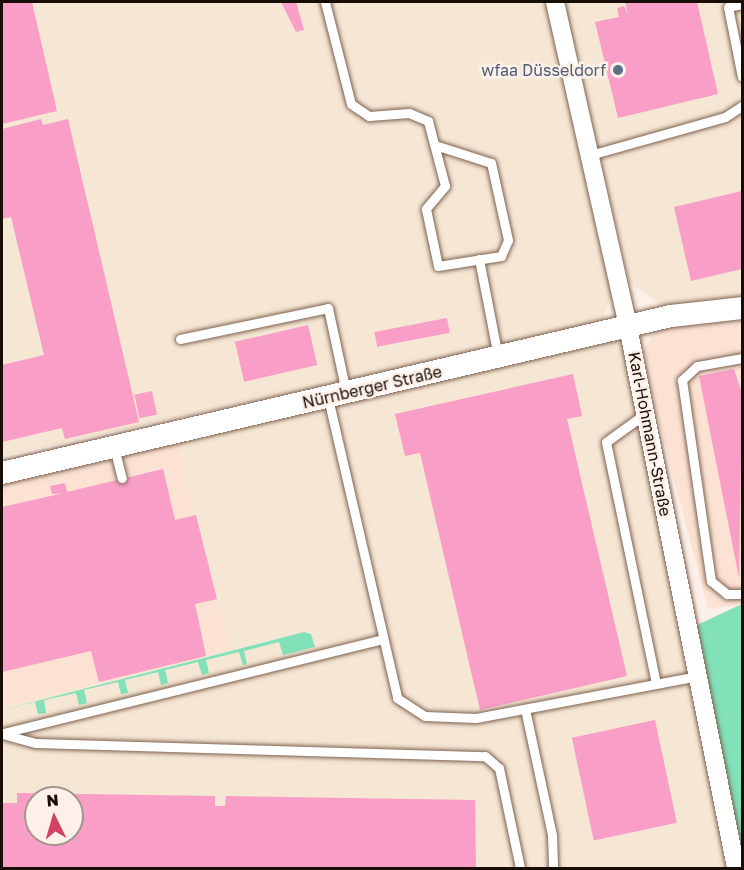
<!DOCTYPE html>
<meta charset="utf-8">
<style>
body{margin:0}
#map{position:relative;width:744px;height:870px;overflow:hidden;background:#fdf0e8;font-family:"Golos Text",sans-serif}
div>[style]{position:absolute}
.built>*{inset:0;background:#fbe2d3}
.industrial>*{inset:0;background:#f6e6d4}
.green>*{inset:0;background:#82e1b8}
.building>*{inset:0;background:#f99ec6;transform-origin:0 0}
.roads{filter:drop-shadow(0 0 2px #7e6250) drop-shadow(0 0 2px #7e6250)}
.service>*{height:9px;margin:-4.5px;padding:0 4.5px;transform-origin:4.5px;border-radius:4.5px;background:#fff}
.minor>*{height:18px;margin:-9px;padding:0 9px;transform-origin:9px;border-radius:9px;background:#fff}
.tertiary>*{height:22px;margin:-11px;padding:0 11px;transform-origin:11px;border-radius:11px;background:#fff}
.dots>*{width:16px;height:16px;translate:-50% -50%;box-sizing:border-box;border:3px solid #fdf0e8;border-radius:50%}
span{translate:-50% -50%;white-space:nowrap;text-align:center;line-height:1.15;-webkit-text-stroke:5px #fdf0e8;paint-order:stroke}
.service-label{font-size:16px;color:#4e5e75}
.right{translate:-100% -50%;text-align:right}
.street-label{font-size:16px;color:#180e07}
.frame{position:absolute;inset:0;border:3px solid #180e07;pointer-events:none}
.north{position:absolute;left:24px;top:786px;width:60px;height:60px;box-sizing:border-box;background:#fdf0e8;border:2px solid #a1968e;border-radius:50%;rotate:355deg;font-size:16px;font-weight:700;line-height:24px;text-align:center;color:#180e07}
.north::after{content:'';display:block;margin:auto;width:21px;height:27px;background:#d24265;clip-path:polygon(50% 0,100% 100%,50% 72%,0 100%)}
</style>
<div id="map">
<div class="built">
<i style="clip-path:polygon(742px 316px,742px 604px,708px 609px,641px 354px,659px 326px)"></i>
<i style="clip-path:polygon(177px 440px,231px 650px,2px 707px,2px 478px)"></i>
</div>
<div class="industrial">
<i style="clip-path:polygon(2px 2px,549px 2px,614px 283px,602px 325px,2px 456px)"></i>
<i style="clip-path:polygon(564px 2px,742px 2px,742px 301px,664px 307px,629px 282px)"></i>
<i style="clip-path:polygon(evenodd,601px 336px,620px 342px,629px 354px,730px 868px,2px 868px,2px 707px,231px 650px,177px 440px,601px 336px,36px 798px,72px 798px,72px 834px,36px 834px,36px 798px)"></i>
</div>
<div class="green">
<i style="clip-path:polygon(742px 604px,742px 855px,697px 625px)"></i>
<i style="clip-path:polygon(304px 632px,311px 634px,315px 647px,283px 655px,279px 642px,244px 651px,247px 664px,243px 665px,239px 652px,206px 660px,209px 673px,202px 675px,198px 662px,165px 670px,168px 683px,161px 685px,158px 672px,125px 680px,128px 693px,121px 694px,118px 682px,84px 690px,87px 703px,79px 705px,76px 693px,44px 700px,46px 713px,38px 714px,35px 702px,2px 710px)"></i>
</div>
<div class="building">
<i style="clip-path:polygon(2px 2px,32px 2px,57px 111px,2px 124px)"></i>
<i style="clip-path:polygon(281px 2px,296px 2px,304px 30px,296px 32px)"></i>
<i style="clip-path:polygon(625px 2px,697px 2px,718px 94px,618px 118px,595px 22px,619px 17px,617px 8px,624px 6px,628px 15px)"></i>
<i style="clip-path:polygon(41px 119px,43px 125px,68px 119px,139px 422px,65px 439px,62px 428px,2px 442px,2px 365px,44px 355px,11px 217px,2px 219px,2px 129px)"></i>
<i style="clip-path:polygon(742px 191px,742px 269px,691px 281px,674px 207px)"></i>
<i style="left:447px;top:318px;width:15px;height:74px;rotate:79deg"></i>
<i style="left:308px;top:325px;width:41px;height:75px;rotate:77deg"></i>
<i style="clip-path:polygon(734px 369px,742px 393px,739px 578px,699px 376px)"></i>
<i style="clip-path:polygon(573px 374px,582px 416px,567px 419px,627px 676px,480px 710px,420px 453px,405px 456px,395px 414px)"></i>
<i style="left:152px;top:391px;width:24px;height:18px;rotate:78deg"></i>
<i style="clip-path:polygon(163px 469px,175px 520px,196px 515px,217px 599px,195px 604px,206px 656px,99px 682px,91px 651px,2px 672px,2px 507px,64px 493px,52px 494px,50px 486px,65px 483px,67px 492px)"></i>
<i style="left:655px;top:720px;width:105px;height:85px;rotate:78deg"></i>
<i style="clip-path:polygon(evenodd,17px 793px,215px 796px,215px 806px,225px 806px,226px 796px,475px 800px,476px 868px,2px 868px,2px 803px,17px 803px,17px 793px,36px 798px,72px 798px,72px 834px,36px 834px,36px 798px)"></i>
</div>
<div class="roads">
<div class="service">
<i style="left:325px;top:2px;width:105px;rotate:75.7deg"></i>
<i style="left:351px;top:104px;width:22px;rotate:34deg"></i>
<i style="left:369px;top:116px;width:40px;rotate:-4.3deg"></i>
<i style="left:409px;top:113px;width:21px;rotate:23deg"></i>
<i style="left:428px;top:121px;width:67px;rotate:75.3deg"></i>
<i style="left:445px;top:186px;width:30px;rotate:130deg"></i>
<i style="left:426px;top:209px;width:58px;rotate:78.1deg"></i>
<i style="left:438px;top:266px;width:64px;rotate:-9deg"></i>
<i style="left:501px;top:256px;width:17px;rotate:-66deg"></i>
<i style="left:508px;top:240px;width:79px;rotate:-102.4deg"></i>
<i style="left:491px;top:163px;width:59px;rotate:-162.2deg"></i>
<i style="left:742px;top:4px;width:14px;rotate:168deg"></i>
<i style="left:728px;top:7px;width:71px;rotate:78.7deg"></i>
<i style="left:590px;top:155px;width:140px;rotate:-15.7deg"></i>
<i style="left:725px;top:117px;width:20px;rotate:-33deg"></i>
<i style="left:479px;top:259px;width:100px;rotate:79deg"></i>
<i style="left:180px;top:339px;width:151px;rotate:-11.8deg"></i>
<i style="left:328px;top:308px;width:86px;rotate:77.9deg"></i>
<i style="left:742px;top:358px;width:46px;rotate:169.9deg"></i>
<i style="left:697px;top:366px;width:21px;rotate:137deg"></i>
<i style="left:682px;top:380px;width:203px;rotate:81.8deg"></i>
<i style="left:711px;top:581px;width:21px;rotate:39deg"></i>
<i style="left:727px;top:594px;width:15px"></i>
<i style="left:328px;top:398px;width:308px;rotate:77deg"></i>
<i style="left:397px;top:698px;width:33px;rotate:33deg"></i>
<i style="left:425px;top:716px;width:51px;rotate:2.2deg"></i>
<i style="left:476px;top:718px;width:226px;rotate:-10.7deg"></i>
<i style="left:646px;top:413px;width:49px;rotate:144.1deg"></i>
<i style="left:606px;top:442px;width:247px;rotate:78.3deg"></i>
<i style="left:114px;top:447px;width:32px;rotate:76deg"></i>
<i style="left:525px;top:709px;width:129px;rotate:77.9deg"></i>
<i style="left:552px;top:835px;width:33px;rotate:88deg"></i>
<i style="left:3px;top:733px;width:391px;rotate:-13.9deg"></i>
<i style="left:2px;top:734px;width:35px;rotate:15deg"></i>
<i style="left:36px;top:743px;width:449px;rotate:1.7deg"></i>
<i style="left:485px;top:756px;width:18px;rotate:41deg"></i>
<i style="left:499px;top:768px;width:102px;rotate:78.1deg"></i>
</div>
<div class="minor">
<i style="left:555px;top:2px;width:333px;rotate:77.3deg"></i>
<i style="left:628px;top:327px;width:552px;rotate:78.71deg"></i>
</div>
<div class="tertiary">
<i style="left:2px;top:473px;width:687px;rotate:-13.21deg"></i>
<i style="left:671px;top:316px;width:71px;rotate:-6.4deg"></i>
</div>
</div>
<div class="dots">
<i style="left:618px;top:70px;background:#5c6f8a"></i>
</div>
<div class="service-label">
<span class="right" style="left:606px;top:70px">wfaa Düsseldorf</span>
</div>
<div class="street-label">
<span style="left:372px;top:387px;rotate:-13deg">Nürnberger Straße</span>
<span style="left:650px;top:434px;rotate:79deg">Karl-Hohmann-Straße</span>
</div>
<div class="frame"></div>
<div class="north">N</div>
</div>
